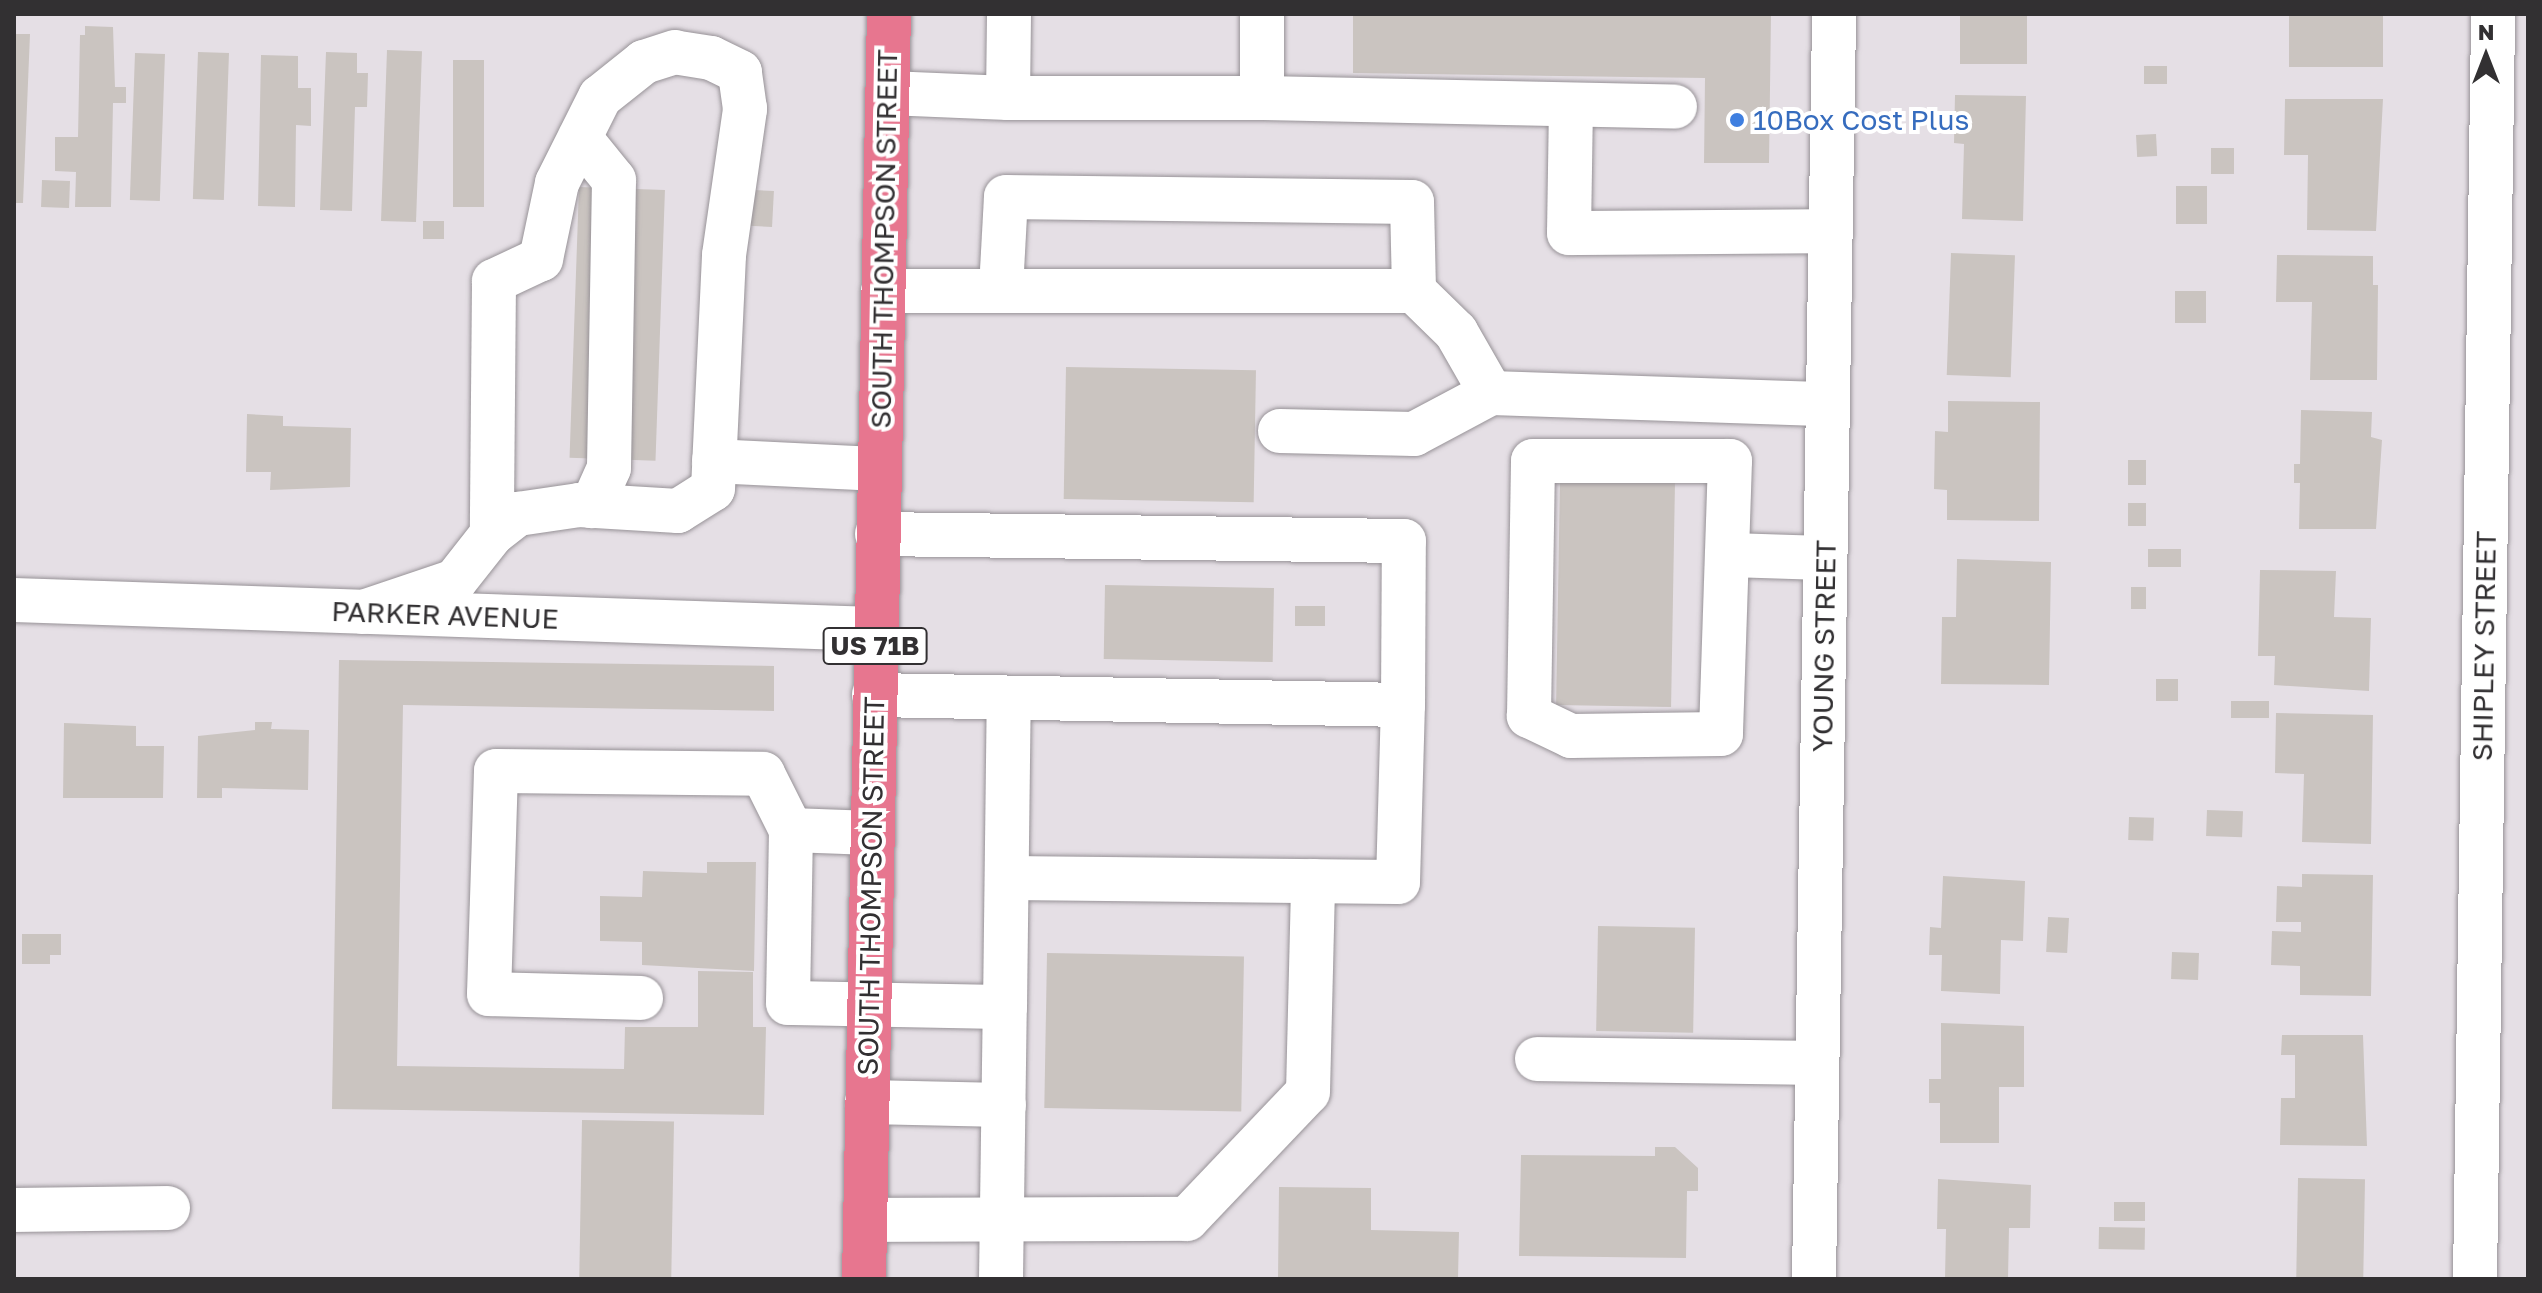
<!DOCTYPE html>
<style>
body{margin:0}
#map{position:relative;width:2542px;height:1293px;overflow:hidden;background:#e5dfe5;font-family:"Golos Text",sans-serif}
div>[style]{position:absolute}
.building>*{inset:0;background:#cac4c0;transform-origin:0 0}
.roads{filter:drop-shadow(0 0 2px #979297) drop-shadow(0 0 2px #979297)}
.minor>*{height:44px;margin:-22px;padding:0 22px;transform-origin:22px;border-radius:22px;background:#fff}
.highway>*{height:44px;margin:-22px;padding:0 22px;transform-origin:22px;border-radius:22px;background:#e7768f}
.dots>*{width:22px;height:22px;translate:-50% -50%;box-sizing:border-box;border:4px solid #fff;border-radius:50%}
span{translate:-50% -50%;white-space:nowrap;text-align:center;line-height:1.15;-webkit-text-stroke:8px #fff;paint-order:stroke}
.shield-label span{padding:2px 6px;background:#fff;border:2px solid;border-radius:6px;-webkit-text-stroke-width:0}
.shield-label{font-size:26px;color:#323032;font-weight:700}
.shop-label{font-size:28px;color:#366cbe}
.left{translate:0 -50%;text-align:left}
.street-label{font-size:28px;color:#323032}
.frame{position:absolute;inset:0;border:16px solid #323032;pointer-events:none}
.north{position:absolute;left:2446px;top:16px;width:80px;height:80px;-webkit-text-stroke:6px #fff;paint-order:stroke;rotate:0deg;font-size:22px;font-weight:700;line-height:32px;text-align:center;color:#323032}
.north::after{content:'';display:block;margin:auto;width:28px;height:36px;background:#323032;clip-path:polygon(50% 0,100% 100%,50% 72%,0 100%)}
</style>
<div id="map">
<div class="building">
<i style="clip-path:polygon(1353px 14px,1771px 14px,1769px 163px,1704px 163px,1705px 78px,1353px 73px)"></i>
<i style="left:1960px;top:14px;width:67px;height:50px"></i>
<i style="left:2289px;top:14px;width:94px;height:53px"></i>
<i style="clip-path:polygon(85px 26px,113px 27px,115px 87px,126px 87px,126px 103px,113px 103px,111px 207px,75px 207px,76px 172px,55px 171px,55px 137px,78px 137px,80px 35px,85px 35px)"></i>
<i style="clip-path:polygon(14px 34px,30px 34px,23px 203px,14px 203px)"></i>
<i style="left:387px;top:50px;width:35px;height:171px;rotate:2deg"></i>
<i style="left:198px;top:52px;width:31px;height:147px;rotate:2deg"></i>
<i style="clip-path:polygon(326px 52px,357px 53px,357px 73px,368px 73px,367px 107px,355px 107px,352px 211px,320px 210px)"></i>
<i style="left:135px;top:53px;width:30px;height:147px;rotate:2deg"></i>
<i style="clip-path:polygon(261px 55px,298px 56px,298px 88px,311px 88px,311px 126px,296px 125px,295px 207px,258px 206px)"></i>
<i style="left:453px;top:60px;width:31px;height:147px"></i>
<i style="left:2144px;top:66px;width:23px;height:18px"></i>
<i style="clip-path:polygon(1955px 95px,2026px 96px,2023px 221px,1962px 219px,1964px 144px,1954px 143px)"></i>
<i style="clip-path:polygon(2285px 99px,2383px 99px,2376px 231px,2307px 230px,2308px 155px,2284px 155px)"></i>
<i style="left:2156px;top:134px;width:22px;height:20px;rotate:87deg"></i>
<i style="left:2211px;top:148px;width:23px;height:26px"></i>
<i style="left:42px;top:180px;width:28px;height:27px;rotate:2deg"></i>
<i style="left:2176px;top:186px;width:31px;height:38px"></i>
<i style="left:579px;top:187px;width:86px;height:271px;rotate:2deg"></i>
<i style="left:715px;top:188px;width:59px;height:36px;rotate:3deg"></i>
<i style="left:423px;top:221px;width:21px;height:18px"></i>
<i style="left:1951px;top:253px;width:64px;height:122px;rotate:2deg"></i>
<i style="clip-path:polygon(2277px 255px,2373px 256px,2373px 285px,2378px 285px,2377px 380px,2310px 380px,2312px 302px,2276px 302px)"></i>
<i style="left:2175px;top:291px;width:31px;height:32px"></i>
<i style="left:1066px;top:367px;width:190px;height:132px;rotate:1deg"></i>
<i style="clip-path:polygon(1948px 401px,2040px 402px,2039px 521px,1947px 520px,1947px 490px,1934px 489px,1935px 431px,1948px 432px)"></i>
<i style="clip-path:polygon(2301px 410px,2372px 412px,2371px 437px,2382px 440px,2376px 529px,2299px 529px,2300px 483px,2294px 483px,2294px 464px,2300px 464px)"></i>
<i style="clip-path:polygon(247px 414px,283px 416px,283px 426px,351px 428px,350px 487px,270px 490px,271px 472px,246px 472px)"></i>
<i style="left:2128px;top:460px;width:18px;height:25px"></i>
<i style="left:1560px;top:481px;width:115px;height:224px;rotate:1deg"></i>
<i style="left:2128px;top:503px;width:18px;height:23px"></i>
<i style="left:2148px;top:549px;width:33px;height:18px"></i>
<i style="clip-path:polygon(1957px 559px,2051px 562px,2049px 685px,1941px 684px,1942px 617px,1956px 617px)"></i>
<i style="clip-path:polygon(2260px 570px,2336px 571px,2334px 617px,2371px 618px,2369px 691px,2274px 685px,2275px 656px,2258px 656px)"></i>
<i style="left:1105px;top:585px;width:169px;height:74px;rotate:1deg"></i>
<i style="left:2131px;top:587px;width:15px;height:22px"></i>
<i style="left:1325px;top:606px;width:20px;height:30px;rotate:90deg"></i>
<i style="clip-path:polygon(339px 660px,774px 666px,774px 711px,403px 705px,397px 1066px,624px 1069px,625px 1027px,698px 1027px,698px 971px,753px 972px,753px 1027px,766px 1027px,764px 1115px,332px 1109px)"></i>
<i style="left:2178px;top:679px;width:22px;height:22px;rotate:90deg"></i>
<i style="left:2269px;top:701px;width:17px;height:38px;rotate:90deg"></i>
<i style="clip-path:polygon(2276px 713px,2373px 715px,2371px 844px,2302px 842px,2304px 774px,2275px 773px)"></i>
<i style="clip-path:polygon(255px 722px,272px 722px,271px 729px,309px 730px,308px 790px,222px 788px,222px 798px,197px 798px,198px 736px,255px 730px)"></i>
<i style="clip-path:polygon(64px 723px,136px 726px,136px 746px,164px 746px,163px 798px,63px 798px)"></i>
<i style="left:2207px;top:810px;width:36px;height:26px;rotate:2deg"></i>
<i style="left:2129px;top:817px;width:25px;height:23px;rotate:2deg"></i>
<i style="clip-path:polygon(707px 862px,756px 862px,754px 971px,642px 965px,642px 942px,600px 941px,600px 896px,642px 897px,643px 871px,707px 873px)"></i>
<i style="clip-path:polygon(2302px 874px,2373px 875px,2371px 996px,2300px 995px,2300px 966px,2271px 965px,2272px 931px,2301px 932px,2301px 922px,2276px 922px,2277px 886px,2302px 887px)"></i>
<i style="clip-path:polygon(1943px 876px,2025px 881px,2023px 941px,2001px 940px,2000px 994px,1941px 991px,1942px 955px,1929px 955px,1930px 927px,1941px 928px)"></i>
<i style="left:2048px;top:917px;width:21px;height:35px;rotate:3deg"></i>
<i style="left:1598px;top:926px;width:97px;height:105px;rotate:1deg"></i>
<i style="clip-path:polygon(22px 934px,61px 934px,61px 955px,50px 955px,50px 964px,22px 964px)"></i>
<i style="left:2172px;top:952px;width:27px;height:27px;rotate:2deg"></i>
<i style="left:1047px;top:953px;width:197px;height:155px;rotate:1deg"></i>
<i style="clip-path:polygon(1941px 1023px,2024px 1026px,2024px 1087px,1999px 1087px,1999px 1143px,1940px 1143px,1940px 1103px,1929px 1103px,1929px 1079px,1941px 1079px)"></i>
<i style="clip-path:polygon(2282px 1035px,2363px 1035px,2367px 1146px,2280px 1145px,2281px 1098px,2295px 1098px,2295px 1055px,2281px 1055px)"></i>
<i style="left:582px;top:1120px;width:92px;height:159px;rotate:1deg"></i>
<i style="clip-path:polygon(1655px 1147px,1675px 1147px,1698px 1168px,1698px 1191px,1687px 1191px,1686px 1258px,1519px 1256px,1521px 1155px,1655px 1156px)"></i>
<i style="left:2298px;top:1178px;width:67px;height:101px;rotate:1deg"></i>
<i style="clip-path:polygon(1938px 1179px,2031px 1185px,2030px 1228px,2009px 1228px,2008px 1279px,1945px 1279px,1946px 1229px,1937px 1229px)"></i>
<i style="clip-path:polygon(1279px 1187px,1371px 1188px,1371px 1230px,1459px 1232px,1458px 1279px,1278px 1279px)"></i>
<i style="left:2114px;top:1202px;width:31px;height:19px"></i>
<i style="left:2099px;top:1227px;width:46px;height:22px;rotate:1deg"></i>
</div>
<div class="roads">
<div class="minor">
<i style="left:888px;top:93px;width:120px;rotate:2.4deg"></i>
<i style="left:1008px;top:98px;width:84px;rotate:-89.3deg"></i>
<i style="left:1008px;top:98px;width:254px"></i>
<i style="left:1262px;top:98px;width:84px;rotate:-90deg"></i>
<i style="left:1262px;top:98px;width:413px;rotate:1.2deg"></i>
<i style="left:1571px;top:105px;width:128px;rotate:90.9deg"></i>
<i style="left:1569px;top:233px;width:261px;rotate:-0.4deg"></i>
<i style="left:580px;top:138px;width:54px;rotate:51deg"></i>
<i style="left:614px;top:180px;width:288px;rotate:91deg"></i>
<i style="left:609px;top:468px;width:42px;rotate:114.1deg"></i>
<i style="left:1001px;top:289px;width:92px;rotate:-86.9deg"></i>
<i style="left:1006px;top:197px;width:406px;rotate:0.7deg"></i>
<i style="left:1412px;top:202px;width:89px;rotate:88.7deg"></i>
<i style="left:883px;top:291px;width:531px"></i>
<i style="left:1414px;top:291px;width:59px;rotate:44.3deg"></i>
<i style="left:1456px;top:332px;width:70px;rotate:60.2deg"></i>
<i style="left:1491px;top:393px;width:337px;rotate:1.9deg"></i>
<i style="left:1280px;top:431px;width:134px;rotate:1.3deg"></i>
<i style="left:1414px;top:434px;width:87px;rotate:-28deg"></i>
<i style="left:714px;top:461px;width:165px;rotate:2.8deg"></i>
<i style="left:1533px;top:461px;width:197px"></i>
<i style="left:1730px;top:461px;width:273px;rotate:91.9deg"></i>
<i style="left:1721px;top:734px;width:150px;rotate:179.2deg"></i>
<i style="left:1571px;top:736px;width:47px;rotate:-154.5deg"></i>
<i style="left:1529px;top:716px;width:255px;rotate:-89.1deg"></i>
<i style="left:1729px;top:555px;width:96px;rotate:1.8deg"></i>
<i style="left:14px;top:600px;width:861px;rotate:1.93deg"></i>
<i style="left:363px;top:612px;width:97px;rotate:-18.6deg"></i>
<i style="left:455px;top:581px;width:60px;rotate:-51.8deg"></i>
<i style="left:492px;top:534px;width:33px;rotate:-38deg"></i>
<i style="left:518px;top:514px;width:62px;rotate:-8.4deg"></i>
<i style="left:579px;top:505px;width:99px;rotate:3.5deg"></i>
<i style="left:678px;top:511px;width:41px;rotate:-32.2deg"></i>
<i style="left:713px;top:489px;width:234px;rotate:-87.3deg"></i>
<i style="left:724px;top:255px;width:148px;rotate:-81.8deg"></i>
<i style="left:745px;top:109px;width:37px;rotate:-98deg"></i>
<i style="left:740px;top:72px;width:32px;rotate:-154deg"></i>
<i style="left:711px;top:58px;width:36px;rotate:-171deg"></i>
<i style="left:675px;top:52px;width:33px;rotate:162deg"></i>
<i style="left:644px;top:62px;width:56px;rotate:141.5deg"></i>
<i style="left:600px;top:97px;width:96px;rotate:116.6deg"></i>
<i style="left:557px;top:183px;width:78px;rotate:101.9deg"></i>
<i style="left:541px;top:259px;width:52px;rotate:154.9deg"></i>
<i style="left:494px;top:281px;width:253px;rotate:90.5deg"></i>
<i style="left:874px;top:695px;width:529px;rotate:1.08deg"></i>
<i style="left:1403px;top:705px;width:164px;rotate:-89.7deg"></i>
<i style="left:1404px;top:541px;width:527px;rotate:-179.24deg"></i>
<i style="left:791px;top:830px;width:173px;rotate:91deg"></i>
<i style="left:788px;top:1003px;width:217px;rotate:1.1deg"></i>
<i style="left:1005px;top:1007px;width:309px;rotate:-89.3deg"></i>
<i style="left:1007px;top:878px;width:391px;rotate:0.6deg"></i>
<i style="left:1398px;top:882px;width:177px;rotate:-88.4deg"></i>
<i style="left:641px;top:998px;width:152px;rotate:-178.5deg"></i>
<i style="left:489px;top:994px;width:223px;rotate:-88.2deg"></i>
<i style="left:496px;top:771px;width:267px;rotate:0.6deg"></i>
<i style="left:763px;top:774px;width:63px;rotate:63.4deg"></i>
<i style="left:791px;top:830px;width:81px;rotate:2.1deg"></i>
<i style="left:1537px;top:1059px;width:280px;rotate:0.8deg"></i>
<i style="left:867px;top:1102px;width:137px;rotate:1.3deg"></i>
<i style="left:14px;top:1210px;width:154px;rotate:-0.7deg"></i>
<i style="left:865px;top:1220px;width:322px;rotate:-0.2deg"></i>
<i style="left:1187px;top:1219px;width:175px;rotate:-46.4deg"></i>
<i style="left:1308px;top:1092px;width:211px;rotate:-88.6deg"></i>
<i style="left:1001px;top:1279px;width:272px;rotate:-89.2deg"></i>
<i style="left:1814px;top:1279px;width:1265px;rotate:-89.09deg"></i>
<i style="left:2475px;top:1279px;width:1265px;rotate:-89.18deg"></i>
</div>
<div class="highway">
<i style="left:864px;top:1279px;width:1265px;rotate:-88.87deg"></i>
</div>
</div>
<div class="dots">
<i style="left:1737px;top:120px;background:#3f7fe0"></i>
</div>
<div class="shield-label">
<span style="left:875px;top:646px">US 71B</span>
</div>
<div class="shop-label">
<span class="left" style="left:1753px;top:120px">10Box Cost Plus</span>
</div>
<div class="street-label">
<span style="left:884px;top:239px;rotate:-89deg">SOUTH THOMPSON STREET</span>
<span style="left:445px;top:615px;rotate:2deg">PARKER AVENUE</span>
<span style="left:1824px;top:646px;rotate:-89deg">YOUNG STREET</span>
<span style="left:2484px;top:646px;rotate:-89deg">SHIPLEY STREET</span>
<span style="left:871px;top:886px;rotate:-89deg">SOUTH THOMPSON STREET</span>
</div>
<div class="frame"></div>
<div class="north">N</div>
</div>
